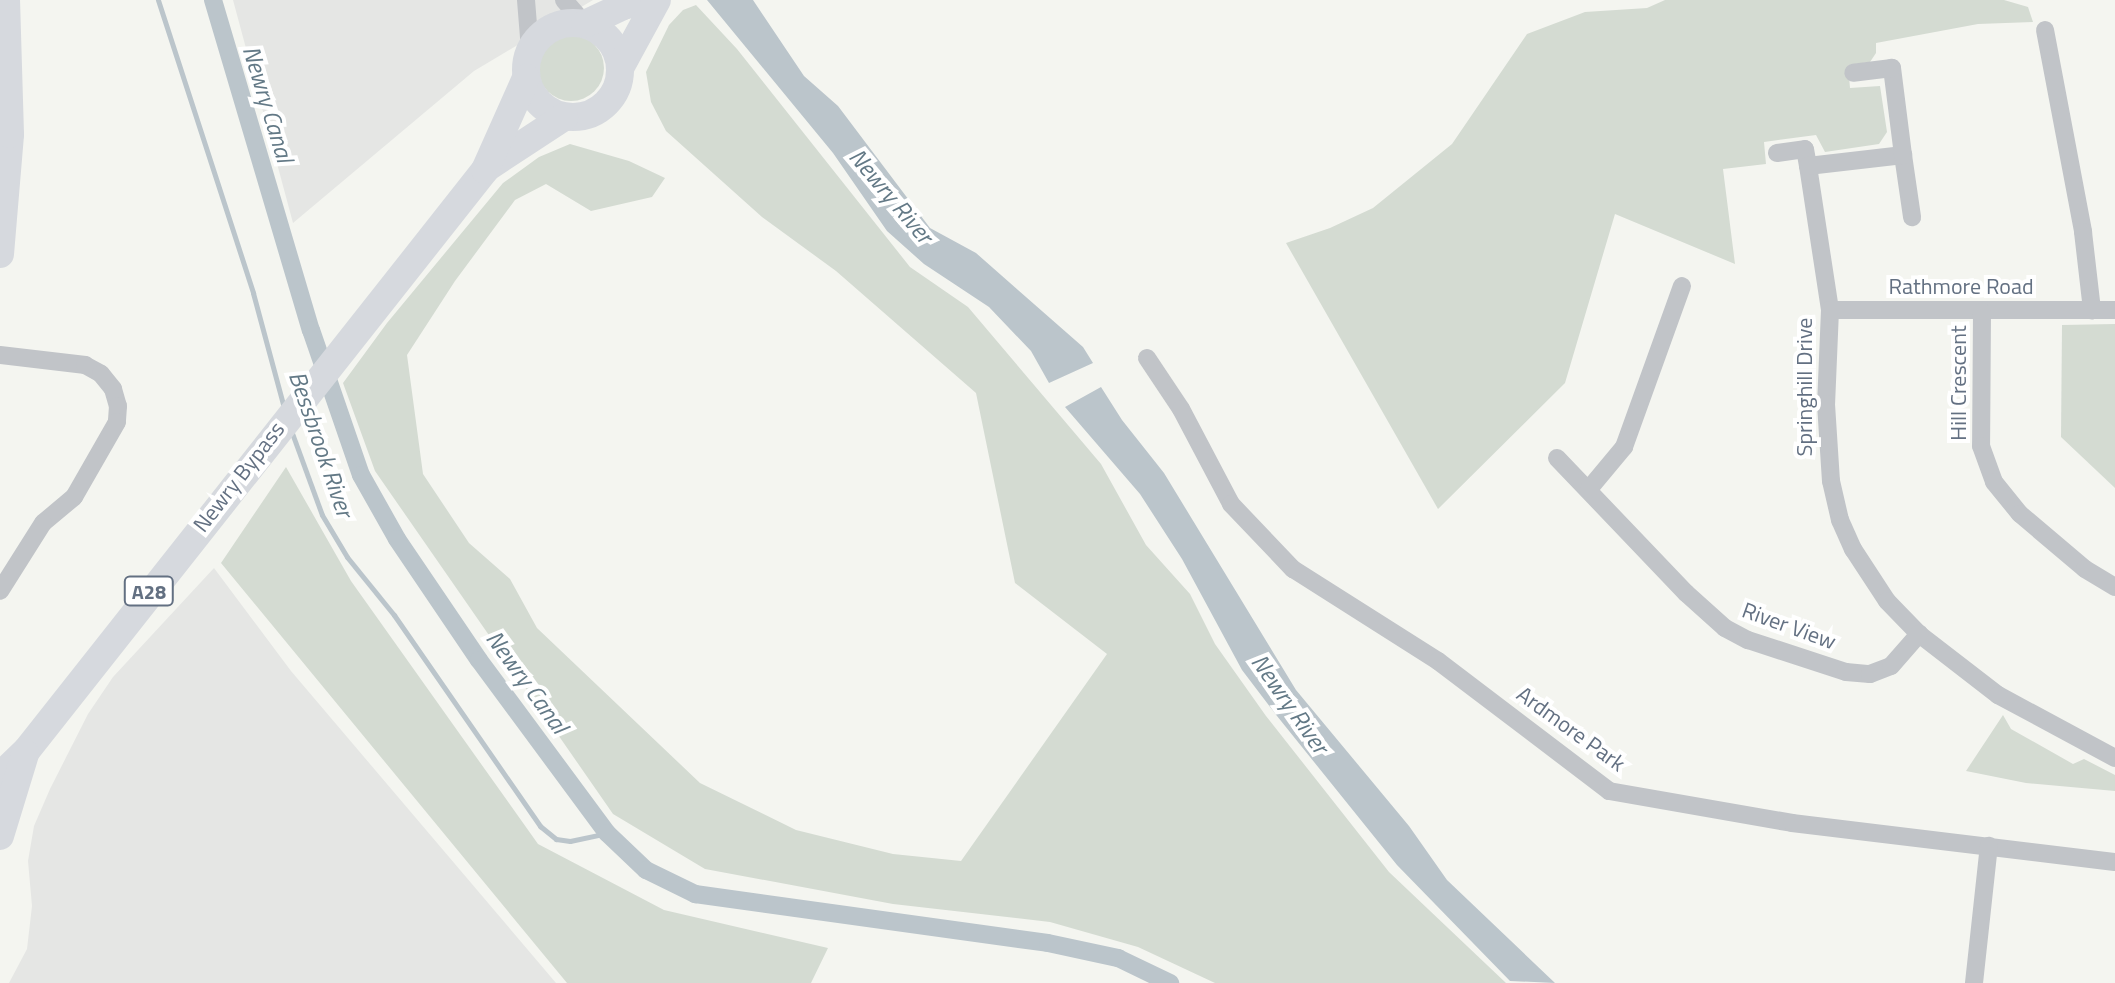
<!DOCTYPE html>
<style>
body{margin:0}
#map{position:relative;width:2115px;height:983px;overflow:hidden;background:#f4f5f0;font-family:"Titillium Web",sans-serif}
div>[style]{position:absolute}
.built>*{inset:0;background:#e5e6e4}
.green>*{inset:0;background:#d4dbd2}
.round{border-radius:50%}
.water>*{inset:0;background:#bbc5cb}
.stream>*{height:5px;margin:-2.5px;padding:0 2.5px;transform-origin:2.5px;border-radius:2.5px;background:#bbc5cb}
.canal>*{height:18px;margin:-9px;padding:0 9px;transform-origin:9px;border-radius:9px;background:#bbc5cb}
.minor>*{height:18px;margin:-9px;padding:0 9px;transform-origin:9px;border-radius:9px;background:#c1c4c8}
.trunk>*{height:28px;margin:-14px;padding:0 14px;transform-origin:14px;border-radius:14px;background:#d6d9de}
.trunk>.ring{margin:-14px;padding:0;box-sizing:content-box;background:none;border:28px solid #d6d9de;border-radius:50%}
span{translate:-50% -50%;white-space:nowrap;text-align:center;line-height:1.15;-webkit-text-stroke:8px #fff;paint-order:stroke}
.shield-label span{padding:2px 6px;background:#fff;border:2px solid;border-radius:6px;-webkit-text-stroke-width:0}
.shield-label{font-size:20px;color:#637082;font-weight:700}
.street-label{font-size:22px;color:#637082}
.water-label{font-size:24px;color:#637986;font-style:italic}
</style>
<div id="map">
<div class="built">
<i style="clip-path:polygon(233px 0,593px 0,474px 71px,293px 223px)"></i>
<i style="clip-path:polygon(214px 568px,291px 671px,556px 983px,9px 983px,27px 949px,32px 906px,28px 861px,34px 826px,50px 789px,88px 714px,113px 677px)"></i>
</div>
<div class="green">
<i style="clip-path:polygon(1665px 0,2004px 0,2028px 7px,2033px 22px,1978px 24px,1876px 43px,1876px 53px,1870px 62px,1848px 65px,1850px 88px,1880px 86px,1887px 132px,1879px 144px,1825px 152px,1816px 135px,1764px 142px,1766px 164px,1723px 169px,1735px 264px,1615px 214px,1565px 383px,1438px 509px,1286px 243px,1330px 228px,1373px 208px,1452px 144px,1527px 34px,1585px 12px,1647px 8px)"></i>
<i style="clip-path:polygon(696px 5px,737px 49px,910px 267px,968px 307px,1101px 464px,1146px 545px,1190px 594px,1215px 644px,1266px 716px,1389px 872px,1506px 983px,1215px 983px,1138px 947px,1050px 922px,893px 904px,705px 869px,613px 814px,375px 471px,343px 383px,387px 323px,503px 183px,539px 157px,570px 144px,629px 161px,665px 178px,652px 197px,591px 211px,546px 184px,515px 200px,455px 281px,407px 355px,423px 474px,469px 543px,510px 579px,537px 628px,700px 783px,796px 830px,893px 854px,961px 861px,1107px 654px,1015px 583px,976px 393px,836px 271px,762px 217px,666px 131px,651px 102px,646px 72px,669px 25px,683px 10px)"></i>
<i class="round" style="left:538px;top:35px;width:66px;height:66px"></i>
<i style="clip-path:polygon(2115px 324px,2115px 488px,2061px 437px,2062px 325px)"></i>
<i style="clip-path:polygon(286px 467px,351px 581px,538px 844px,664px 910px,828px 948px,811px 983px,567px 983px,221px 563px)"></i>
<i style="clip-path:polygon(2003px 715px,2011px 729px,2073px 764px,2084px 759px,2115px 775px,2115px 791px,2026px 783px,1966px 771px)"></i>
</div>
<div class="water">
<i style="clip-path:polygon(707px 0,753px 0,804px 76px,838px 106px,930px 228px,976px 253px,1083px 347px,1093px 363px,1049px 383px,1031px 351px,989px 307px,924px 264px,887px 231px,833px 153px)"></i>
<i style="clip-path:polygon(1101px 387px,1122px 420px,1164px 473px,1296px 690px,1409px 826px,1447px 880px,1555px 983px,1510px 981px,1397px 865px,1277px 716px,1242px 670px,1182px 559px,1140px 494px,1065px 407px)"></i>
</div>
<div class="stream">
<i style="left:158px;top:0;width:308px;rotate:72deg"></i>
<i style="left:253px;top:293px;width:119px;rotate:74.9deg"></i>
<i style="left:292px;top:433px;width:87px;rotate:69.9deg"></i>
<i style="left:322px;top:515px;width:49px;rotate:59.2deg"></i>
<i style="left:347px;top:557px;width:75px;rotate:51deg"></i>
<i style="left:394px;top:615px;width:257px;rotate:55.3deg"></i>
<i style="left:540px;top:826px;width:21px;rotate:39deg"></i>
<i style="left:556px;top:839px;width:14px;rotate:8deg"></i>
<i style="left:570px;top:841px;width:38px;rotate:-12deg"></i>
</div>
<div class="canal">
<i style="left:213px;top:0;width:344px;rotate:73.5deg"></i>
<i style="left:311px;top:330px;width:153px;rotate:71deg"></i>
<i style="left:361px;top:475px;width:73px;rotate:60.6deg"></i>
<i style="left:397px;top:539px;width:146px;rotate:55.9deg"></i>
<i style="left:479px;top:660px;width:215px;rotate:53.5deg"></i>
<i style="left:607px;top:833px;width:54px;rotate:43.5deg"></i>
<i style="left:646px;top:870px;width:55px;rotate:26.1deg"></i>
<i style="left:695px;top:894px;width:356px;rotate:7.9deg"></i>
<i style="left:1048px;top:943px;width:72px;rotate:12.1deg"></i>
<i style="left:1118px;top:958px;width:58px;rotate:25.7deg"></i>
</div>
<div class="minor">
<i style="left:526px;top:0;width:50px;rotate:85.4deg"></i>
<i style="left:564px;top:0;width:32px;rotate:49deg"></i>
<i style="left:2045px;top:30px;width:206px;rotate:79.3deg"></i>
<i style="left:2083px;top:232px;width:79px;rotate:83.4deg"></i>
<i style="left:1777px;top:153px;width:28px;rotate:-8deg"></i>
<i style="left:1805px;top:149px;width:17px;rotate:80deg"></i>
<i style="left:1808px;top:166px;width:146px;rotate:81.3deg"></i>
<i style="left:1830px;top:310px;width:94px;rotate:92.4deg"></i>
<i style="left:1826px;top:404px;width:77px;rotate:86.3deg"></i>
<i style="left:1831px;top:481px;width:40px;rotate:77deg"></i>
<i style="left:1840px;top:520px;width:32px;rotate:66deg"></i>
<i style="left:1853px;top:549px;width:62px;rotate:56.8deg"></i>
<i style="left:1887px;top:601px;width:46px;rotate:45.9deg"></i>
<i style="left:1919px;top:634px;width:100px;rotate:37.7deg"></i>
<i style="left:1998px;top:695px;width:133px;rotate:28.3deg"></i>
<i style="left:1903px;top:155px;width:63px;rotate:81.7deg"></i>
<i style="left:1808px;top:166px;width:96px;rotate:-6.6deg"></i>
<i style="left:1903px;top:155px;width:88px;rotate:-97.2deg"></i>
<i style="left:1892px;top:68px;width:39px;rotate:173deg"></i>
<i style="left:1830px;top:310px;width:285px"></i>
<i style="left:1982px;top:312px;width:134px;rotate:90.4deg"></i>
<i style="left:1981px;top:446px;width:38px;rotate:70deg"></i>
<i style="left:1994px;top:482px;width:41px;rotate:50.9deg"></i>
<i style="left:2020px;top:514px;width:85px;rotate:40.2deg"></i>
<i style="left:2085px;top:569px;width:35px;rotate:31deg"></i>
<i style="left:0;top:355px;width:86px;rotate:6.7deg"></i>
<i style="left:85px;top:365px;width:18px;rotate:29deg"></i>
<i style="left:101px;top:374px;width:19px;rotate:51deg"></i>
<i style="left:113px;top:389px;width:18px;rotate:74deg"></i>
<i style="left:118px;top:406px;width:16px;rotate:94deg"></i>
<i style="left:117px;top:422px;width:86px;rotate:119.8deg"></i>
<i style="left:74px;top:497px;width:40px;rotate:140deg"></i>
<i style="left:43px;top:523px;width:80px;rotate:122.3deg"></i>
<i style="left:1147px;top:358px;width:61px;rotate:56.3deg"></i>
<i style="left:1181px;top:409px;width:107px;rotate:62.2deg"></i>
<i style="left:1231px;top:504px;width:90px;rotate:46.4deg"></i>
<i style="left:1293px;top:569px;width:172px;rotate:32.4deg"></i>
<i style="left:1438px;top:661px;width:215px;rotate:37.2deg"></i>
<i style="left:1609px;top:791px;width:186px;rotate:9.9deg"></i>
<i style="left:1792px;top:823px;width:325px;rotate:6.9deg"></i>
<i style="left:1557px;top:458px;width:187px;rotate:46.3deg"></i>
<i style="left:1686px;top:593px;width:52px;rotate:41.9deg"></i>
<i style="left:1725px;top:628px;width:26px;rotate:28deg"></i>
<i style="left:1748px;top:640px;width:103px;rotate:18.1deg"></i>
<i style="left:1846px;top:672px;width:24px;rotate:5deg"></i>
<i style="left:1870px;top:674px;width:22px;rotate:-21deg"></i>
<i style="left:1891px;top:666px;width:43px;rotate:-48.8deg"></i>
<i style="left:1589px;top:489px;width:55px;rotate:-50.2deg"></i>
<i style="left:1624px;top:447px;width:171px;rotate:-70.2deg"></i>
<i style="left:1974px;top:983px;width:138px;rotate:-83.8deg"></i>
</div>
<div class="trunk">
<i class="ring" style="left:526px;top:23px;width:66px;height:66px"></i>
<i style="left:585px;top:24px;width:42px;rotate:-25.3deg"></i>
<i style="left:623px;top:6px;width:23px;rotate:-15deg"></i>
<i style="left:620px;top:68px;width:77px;rotate:-61.4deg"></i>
<i style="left:488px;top:167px;width:91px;rotate:-33.3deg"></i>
<i style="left:0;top:254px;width:120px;rotate:-85.2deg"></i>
<i style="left:10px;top:134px;width:134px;rotate:-91.7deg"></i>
<i style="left:0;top:776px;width:37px;rotate:-44deg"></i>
<i style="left:27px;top:750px;width:739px;rotate:-51.7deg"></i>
<i style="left:485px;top:170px;width:101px;rotate:-66deg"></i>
<i style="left:0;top:836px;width:86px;rotate:-73deg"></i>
</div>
<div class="shield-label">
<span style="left:149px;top:591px">A28</span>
</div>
<div class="street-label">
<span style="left:1961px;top:287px">Rathmore Road</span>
<span style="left:1959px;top:383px;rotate:-90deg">Hill Crescent</span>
<span style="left:1805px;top:387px;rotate:-90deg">Springhill Drive</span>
<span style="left:239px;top:477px;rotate:-52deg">Newry Bypass</span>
<span style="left:1789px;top:626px;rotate:20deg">River View</span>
<span style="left:1571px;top:729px;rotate:36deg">Ardmore Park</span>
</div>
<div class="water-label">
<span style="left:268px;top:104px;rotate:73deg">Newry Canal</span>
<span style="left:891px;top:196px;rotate:50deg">Newry River</span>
<span style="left:321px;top:444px;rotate:71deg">Bessbrook River</span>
<span style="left:527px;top:682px;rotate:54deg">Newry Canal</span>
<span style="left:1290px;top:704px;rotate:55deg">Newry River</span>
</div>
</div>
